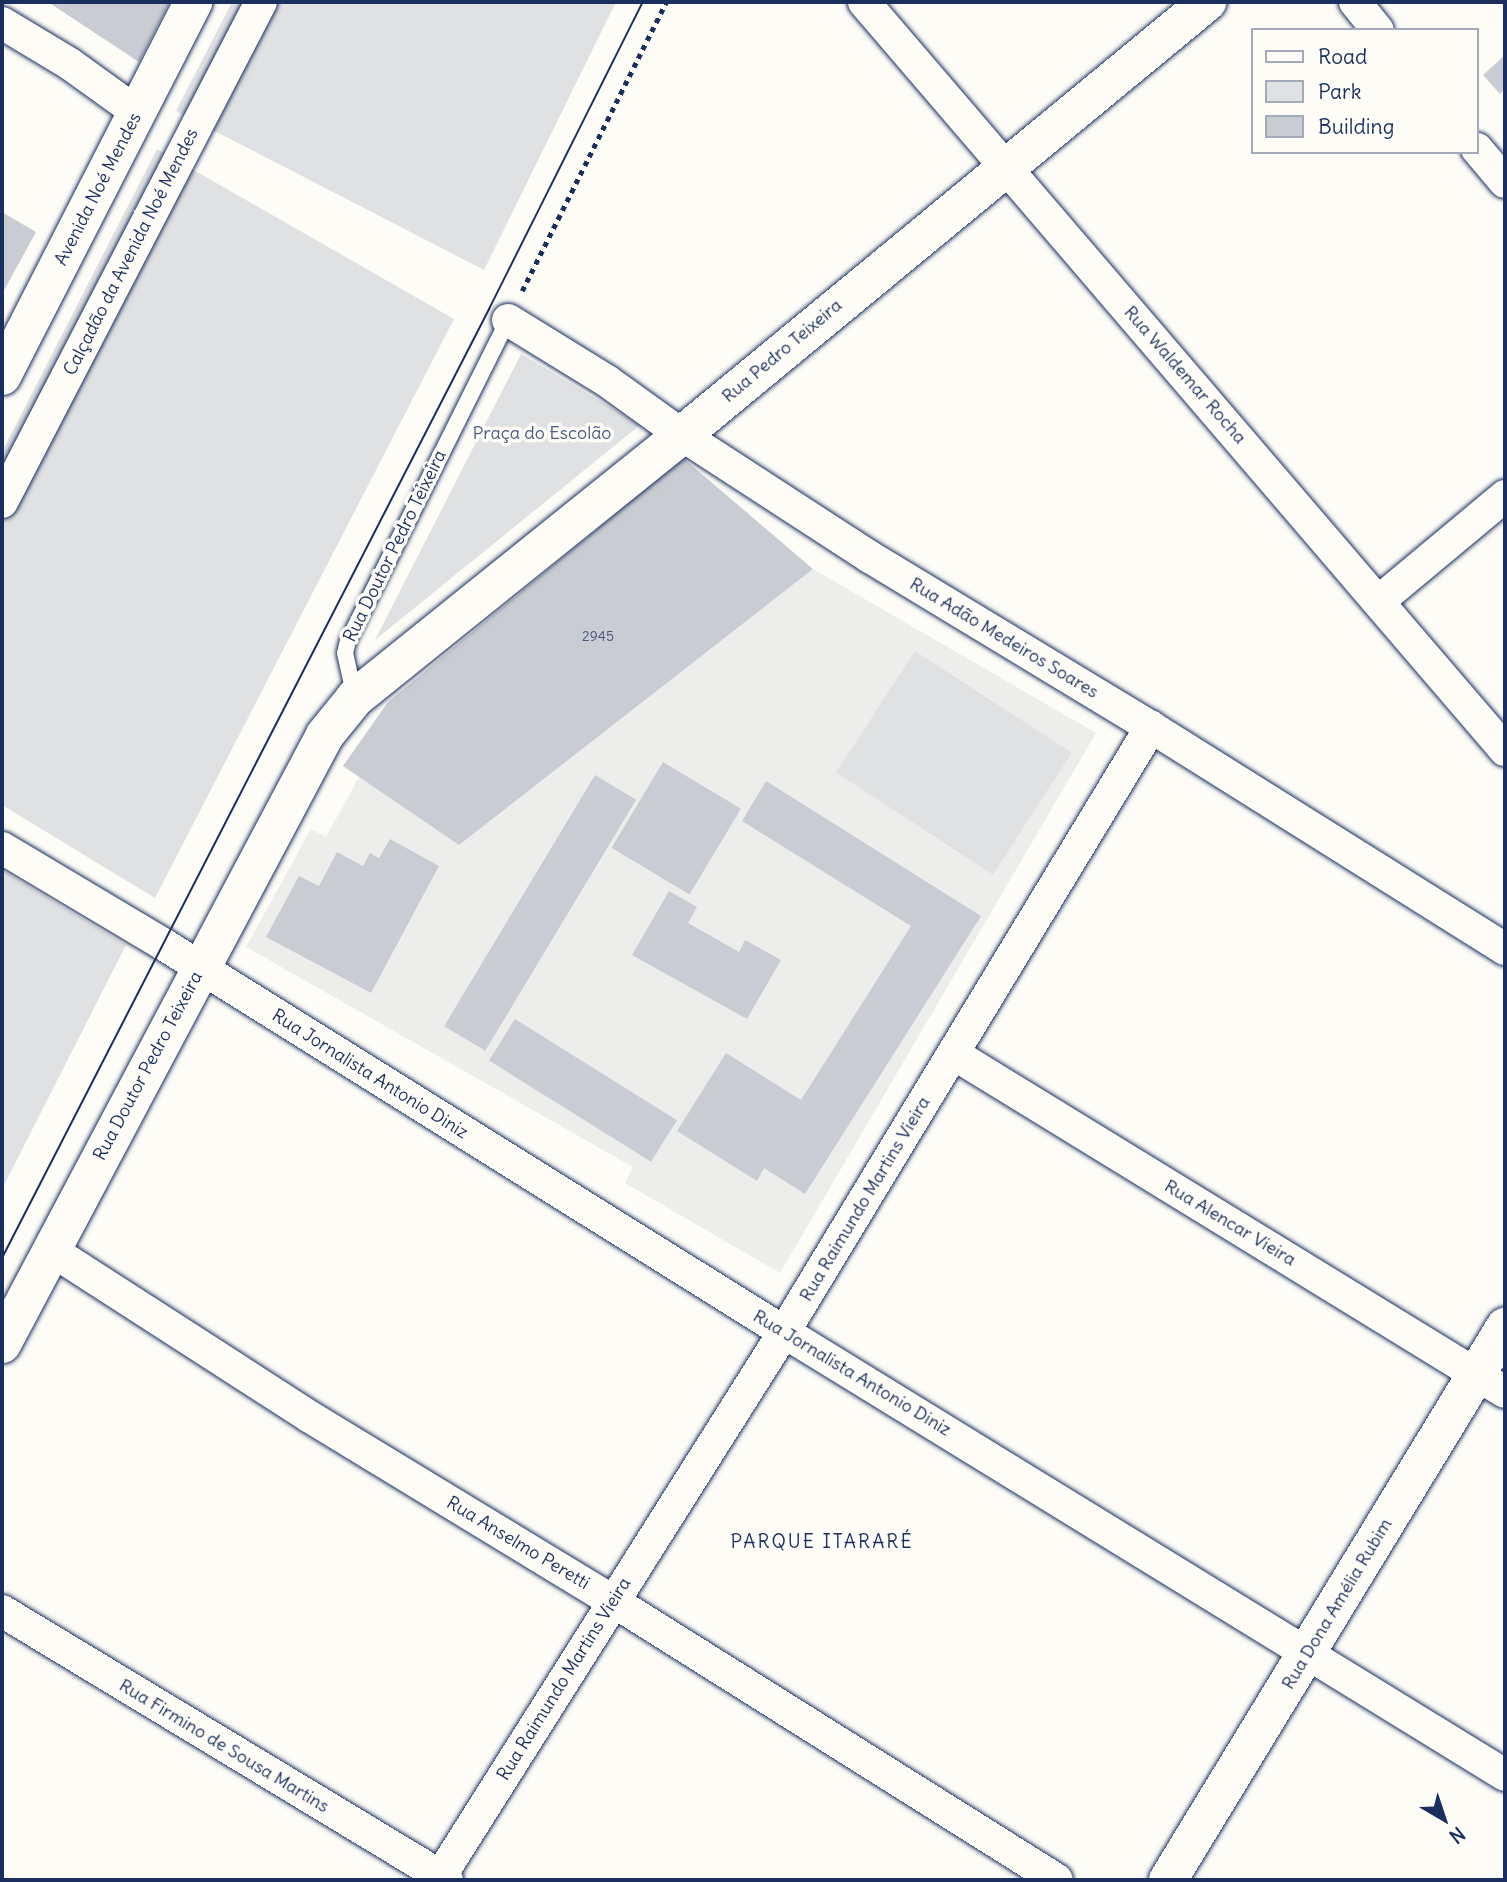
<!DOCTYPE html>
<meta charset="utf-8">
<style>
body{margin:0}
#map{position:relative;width:1507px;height:1882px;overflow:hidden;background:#fdfcf7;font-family:Delius,sans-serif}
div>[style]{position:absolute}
.built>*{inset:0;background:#edeeec}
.green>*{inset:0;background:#e0e1e3;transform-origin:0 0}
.building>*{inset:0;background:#c9ccd3;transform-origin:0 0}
.path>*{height:4.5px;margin-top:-2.25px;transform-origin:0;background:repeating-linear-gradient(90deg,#1b2f5e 0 5px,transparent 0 10px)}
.roads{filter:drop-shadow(0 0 2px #1b2f5e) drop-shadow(0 0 2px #1b2f5e)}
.lane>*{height:16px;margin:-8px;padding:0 8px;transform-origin:8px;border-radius:8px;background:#fdfcf7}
.street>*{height:32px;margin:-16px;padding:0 16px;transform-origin:16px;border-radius:16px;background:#fdfcf7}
.secondary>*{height:38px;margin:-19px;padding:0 19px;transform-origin:19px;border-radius:19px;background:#fdfcf7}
.tram>*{height:2px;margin:-1px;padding:0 1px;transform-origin:1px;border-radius:1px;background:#1b2f5e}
span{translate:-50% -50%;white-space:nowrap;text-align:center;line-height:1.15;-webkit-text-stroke:7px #fdfcf7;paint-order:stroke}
.number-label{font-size:14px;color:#46567b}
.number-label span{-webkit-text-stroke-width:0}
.street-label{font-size:18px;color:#1b2f5e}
.park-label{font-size:18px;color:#4c5c7f}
.neighbourhood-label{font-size:19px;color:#1b2f5e;letter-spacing:2px}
.frame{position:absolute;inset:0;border:4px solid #1b2f5e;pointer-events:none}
.legend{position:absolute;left:1251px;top:28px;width:228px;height:126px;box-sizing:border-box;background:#fdfcf7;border:2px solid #a3aaba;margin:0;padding:9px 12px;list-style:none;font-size:21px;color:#1b2f5e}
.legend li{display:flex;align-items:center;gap:14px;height:35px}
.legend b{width:35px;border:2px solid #a3aaba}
.north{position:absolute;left:1409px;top:1784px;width:70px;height:70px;-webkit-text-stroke:5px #fdfcf7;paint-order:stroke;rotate:141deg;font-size:19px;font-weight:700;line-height:28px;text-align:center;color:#1b2f5e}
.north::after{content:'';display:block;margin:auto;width:24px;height:32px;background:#1b2f5e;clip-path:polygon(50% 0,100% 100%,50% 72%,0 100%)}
</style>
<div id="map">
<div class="built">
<i style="clip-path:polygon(813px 569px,1096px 733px,780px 1273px,625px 1183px,633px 1167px,246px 947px,311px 829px,326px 837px,359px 777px,459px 844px)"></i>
</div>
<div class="green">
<i style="clip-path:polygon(232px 2px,616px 2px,484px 270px,176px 111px)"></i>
<i style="clip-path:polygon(157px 149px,454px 319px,155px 898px,2px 805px,2px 452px)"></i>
<i style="clip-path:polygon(521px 354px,640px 425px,375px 640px)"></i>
<i style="left:915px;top:651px;width:187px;height:145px;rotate:33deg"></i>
<i style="clip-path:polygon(2px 870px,126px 945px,2px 1189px)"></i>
</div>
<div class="building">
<i style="clip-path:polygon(48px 2px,170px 2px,139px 62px)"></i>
<i style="clip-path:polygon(1505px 55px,1505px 89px,1500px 94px,1483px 75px)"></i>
<i style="clip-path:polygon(2px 212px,36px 232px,2px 294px)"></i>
<i style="clip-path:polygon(683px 458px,813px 569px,459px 845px,343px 766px,388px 702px)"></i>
<i style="left:663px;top:762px;width:91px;height:100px;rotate:31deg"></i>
<i style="left:595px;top:775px;width:48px;height:293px;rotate:31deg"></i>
<i style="clip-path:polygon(766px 781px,981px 916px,805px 1194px,764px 1168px,757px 1181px,677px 1131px,726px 1053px,801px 1100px,911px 926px,742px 821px)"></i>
<i style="clip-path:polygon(390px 839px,439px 866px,371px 993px,266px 937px,299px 876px,319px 886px,337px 852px,363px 866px,370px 853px,379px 858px)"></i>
<i style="clip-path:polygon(669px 891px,697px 907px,688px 923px,739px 952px,745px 940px,781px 960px,747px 1019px,632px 955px)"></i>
<i style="left:515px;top:1019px;width:191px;height:49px;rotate:32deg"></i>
</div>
<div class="path">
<i style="left:522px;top:291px;width:323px;rotate:-63.5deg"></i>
</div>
<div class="roads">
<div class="lane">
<i style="left:355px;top:698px;width:46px;rotate:-102.5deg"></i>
<i style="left:345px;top:653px;width:12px;rotate:-76deg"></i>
<i style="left:348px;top:641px;width:359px;rotate:-63.5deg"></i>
</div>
<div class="street">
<i style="left:864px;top:2px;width:985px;rotate:49.41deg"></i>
<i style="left:1355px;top:2px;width:36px;rotate:51deg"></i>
<i style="left:2px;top:23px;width:79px;rotate:31.1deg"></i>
<i style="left:70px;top:64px;width:84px;rotate:35.8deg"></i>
<i style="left:1477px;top:149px;width:43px;rotate:49.7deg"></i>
<i style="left:508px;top:320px;width:116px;rotate:31.6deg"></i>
<i style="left:607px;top:381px;width:92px;rotate:35.8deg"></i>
<i style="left:682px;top:435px;width:224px;rotate:33deg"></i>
<i style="left:870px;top:557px;width:328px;rotate:31.2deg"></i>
<i style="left:1151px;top:727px;width:418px;rotate:32.1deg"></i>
<i style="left:2px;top:502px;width:563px;rotate:-62.62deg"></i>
<i style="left:1379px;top:601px;width:164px;rotate:-39.8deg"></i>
<i style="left:2px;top:848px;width:187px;rotate:30.8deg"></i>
<i style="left:163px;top:944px;width:732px;rotate:32deg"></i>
<i style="left:784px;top:1332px;width:846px;rotate:31.57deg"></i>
<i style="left:954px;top:1054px;width:646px;rotate:31.53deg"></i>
<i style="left:51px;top:1250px;width:308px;rotate:32.8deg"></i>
<i style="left:310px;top:1417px;width:354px;rotate:31.3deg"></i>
<i style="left:613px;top:1601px;width:524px;rotate:32.14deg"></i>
<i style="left:2px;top:1611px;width:520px;rotate:31.15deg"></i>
<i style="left:438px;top:1880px;width:648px;rotate:-57.73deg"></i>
<i style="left:784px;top:1332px;width:708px;rotate:-58.76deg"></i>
</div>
<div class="secondary">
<i style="left:2px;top:376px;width:420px;rotate:-62.9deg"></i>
<i style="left:2px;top:1344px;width:689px;rotate:-62.06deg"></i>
<i style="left:325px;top:735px;width:48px;rotate:-51deg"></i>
<i style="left:355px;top:698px;width:420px;rotate:-38.8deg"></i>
<i style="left:682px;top:435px;width:681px;rotate:-39.51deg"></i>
<i style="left:1168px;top:1880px;width:648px;rotate:-58.64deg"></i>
</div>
</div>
<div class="tram">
<i style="left:2px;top:1258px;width:1067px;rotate:-62.83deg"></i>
<i style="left:489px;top:309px;width:343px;rotate:-63.4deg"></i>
</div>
<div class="number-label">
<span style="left:598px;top:636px">2945</span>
</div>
<div class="street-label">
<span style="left:98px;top:189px;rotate:-63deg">Avenida Noé Mendes</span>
<span style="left:131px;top:252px;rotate:-63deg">Calçadão da Avenida Noé Mendes</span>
<span style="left:782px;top:351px;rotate:-40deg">Rua Pedro Teixeira</span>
<span style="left:1185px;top:375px;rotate:49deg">Rua Waldemar Rocha</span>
<span style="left:395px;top:546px;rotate:-64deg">Rua Doutor Pedro Teixeira</span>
<span style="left:1004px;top:638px;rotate:31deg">Rua Adão Medeiros Soares</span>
<span style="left:148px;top:1066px;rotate:-62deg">Rua Doutor Pedro Teixeira</span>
<span style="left:370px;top:1074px;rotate:32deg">Rua Jornalista Antonio Diniz</span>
<span style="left:865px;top:1199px;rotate:-59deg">Rua Raimundo Martins Vieira</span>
<span style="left:1230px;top:1223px;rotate:31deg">Rua Alencar Vieira</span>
<span style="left:852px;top:1373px;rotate:31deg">Rua Jornalista Antonio Diniz</span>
<span style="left:518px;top:1543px;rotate:31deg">Rua Anselmo Peretti</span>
<span style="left:1337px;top:1604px;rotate:-59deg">Rua Dona Amélia Rubim</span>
<span style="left:564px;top:1679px;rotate:-58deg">Rua Raimundo Martins Vieira</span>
<span style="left:224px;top:1746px;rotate:31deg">Rua Firmino de Sousa Martins</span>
</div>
<div class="park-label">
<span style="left:542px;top:433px">Praça do Escolão</span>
</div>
<div class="neighbourhood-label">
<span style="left:822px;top:1542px">PARQUE ITARARÉ</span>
</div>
<div class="frame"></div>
<ul class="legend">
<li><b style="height:9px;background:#fdfcf7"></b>Road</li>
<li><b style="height:19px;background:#e0e1e3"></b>Park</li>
<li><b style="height:19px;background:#c9ccd3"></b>Building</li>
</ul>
<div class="north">N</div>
</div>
